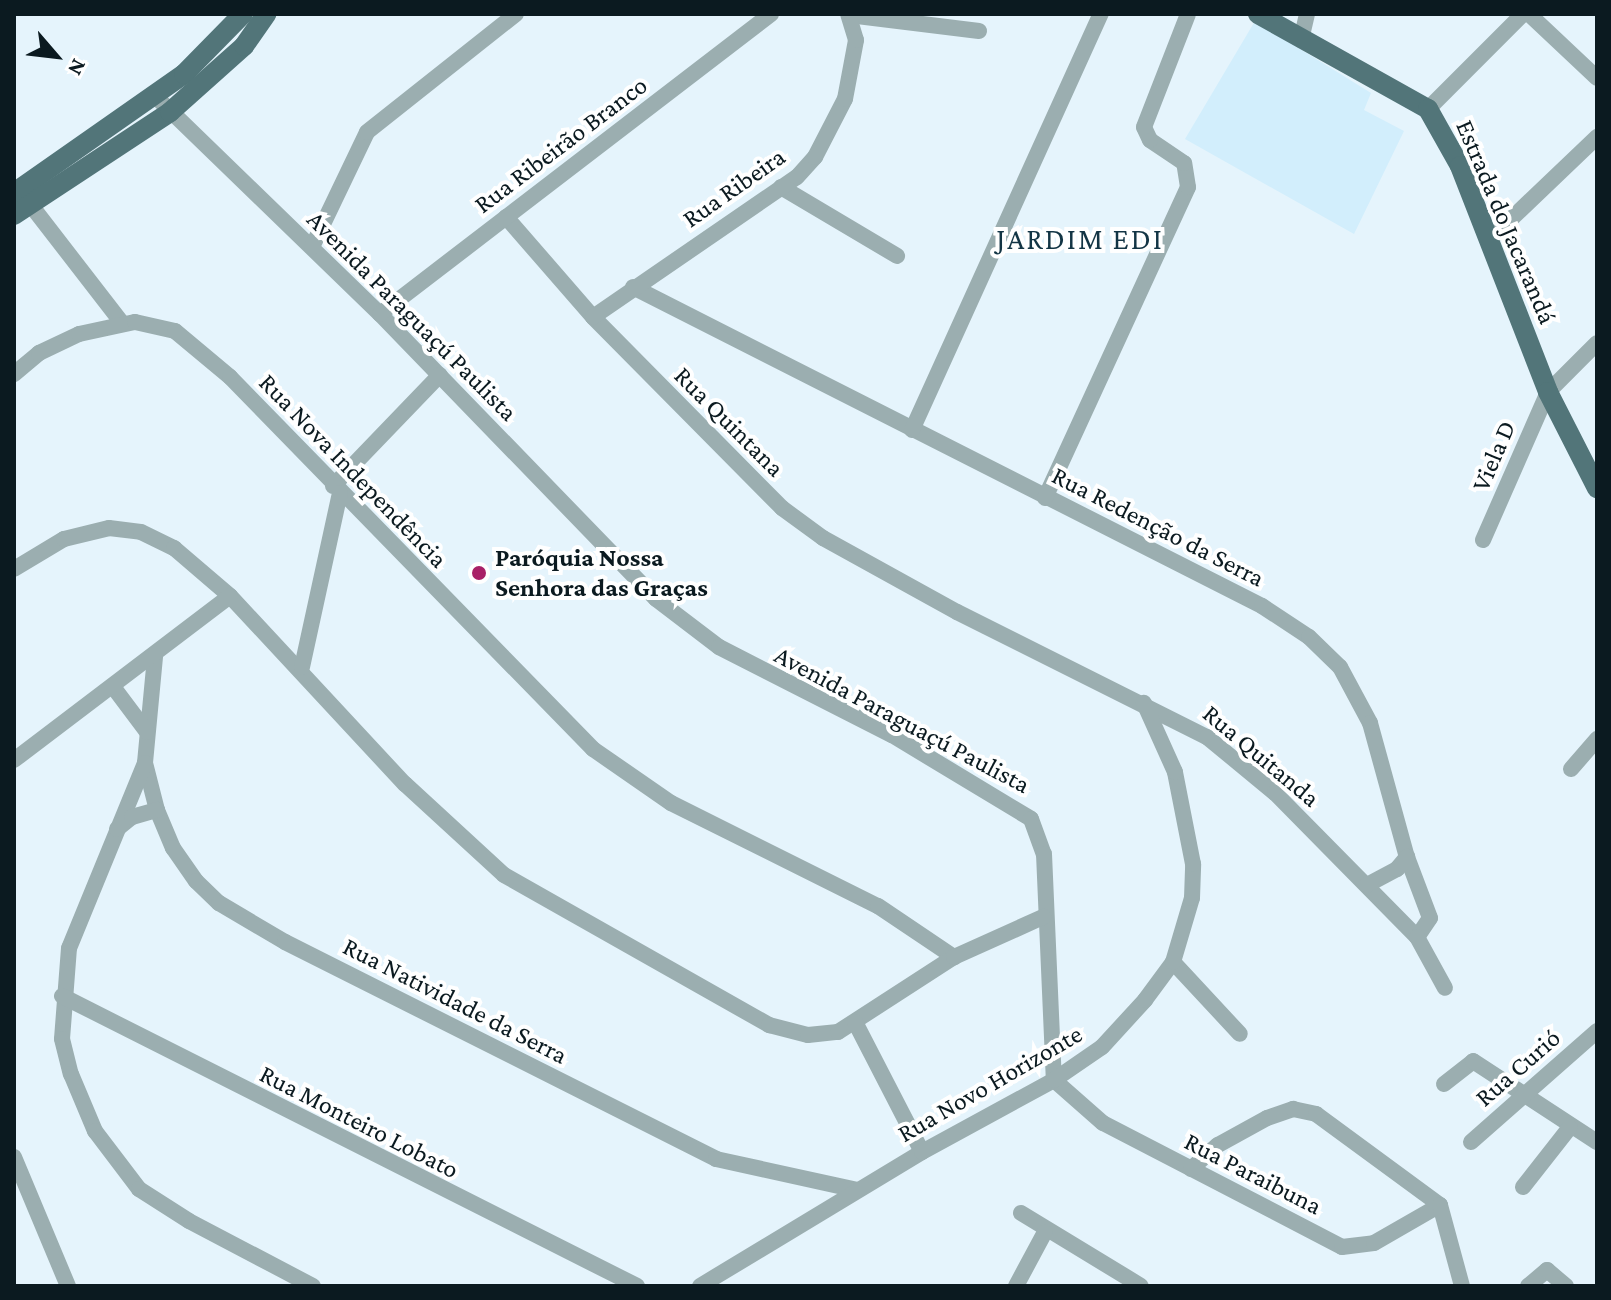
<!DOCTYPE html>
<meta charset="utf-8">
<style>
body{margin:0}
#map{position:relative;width:1611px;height:1300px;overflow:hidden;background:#e5f4fc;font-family:"Crimson Pro",serif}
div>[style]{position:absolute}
.built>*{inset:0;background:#d2eefc}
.minor>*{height:16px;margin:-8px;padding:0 8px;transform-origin:8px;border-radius:8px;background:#9baeb0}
.major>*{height:20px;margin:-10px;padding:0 10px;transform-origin:10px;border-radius:10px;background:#527579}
.dots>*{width:22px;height:22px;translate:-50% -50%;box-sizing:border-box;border:4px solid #fff;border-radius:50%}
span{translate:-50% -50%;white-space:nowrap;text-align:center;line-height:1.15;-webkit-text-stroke:8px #fff;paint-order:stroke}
.street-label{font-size:26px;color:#0b1a20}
.poi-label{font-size:26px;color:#0b1a20;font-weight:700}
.left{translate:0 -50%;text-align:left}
.quarter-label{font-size:30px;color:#133545;letter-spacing:2px}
.frame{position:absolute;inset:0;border:16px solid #0b1a20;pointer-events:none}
.north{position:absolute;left:16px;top:16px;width:80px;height:80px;-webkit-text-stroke:6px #fff;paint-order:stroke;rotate:118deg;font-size:22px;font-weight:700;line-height:32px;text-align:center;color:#0b1a20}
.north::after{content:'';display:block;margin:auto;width:28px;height:36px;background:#0b1a20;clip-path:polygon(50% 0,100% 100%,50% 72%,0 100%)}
</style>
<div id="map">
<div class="built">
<i style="clip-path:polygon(1255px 21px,1371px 93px,1364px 110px,1404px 131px,1354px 234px,1185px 139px)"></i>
</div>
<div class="minor">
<i style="left:1529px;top:14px;width:93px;rotate:43.3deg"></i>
<i style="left:849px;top:15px;width:131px;rotate:7deg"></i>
<i style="left:1301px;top:40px;width:27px;rotate:-77deg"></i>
<i style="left:154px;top:95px;width:315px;rotate:44.1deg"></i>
<i style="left:380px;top:314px;width:397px;rotate:45.9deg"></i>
<i style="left:656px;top:599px;width:79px;rotate:37.3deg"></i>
<i style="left:719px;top:647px;width:194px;rotate:27deg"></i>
<i style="left:892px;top:735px;width:162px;rotate:31.1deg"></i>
<i style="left:1031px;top:819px;width:37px;rotate:70deg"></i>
<i style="left:1044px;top:854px;width:226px;rotate:87.5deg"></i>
<i style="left:1428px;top:109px;width:134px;rotate:-45deg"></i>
<i style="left:781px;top:187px;width:135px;rotate:30.7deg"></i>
<i style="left:30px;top:204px;width:150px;rotate:52.3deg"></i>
<i style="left:506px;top:217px;width:133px;rotate:49deg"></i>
<i style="left:593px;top:317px;width:269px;rotate:45.3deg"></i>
<i style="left:782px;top:508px;width:51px;rotate:36.2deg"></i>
<i style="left:823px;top:538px;width:153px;rotate:28.9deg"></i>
<i style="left:957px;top:612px;width:280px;rotate:26.6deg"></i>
<i style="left:1207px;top:737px;width:88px;rotate:39.5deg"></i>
<i style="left:1275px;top:793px;width:202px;rotate:45.4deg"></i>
<i style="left:1488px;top:241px;width:151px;rotate:-43.7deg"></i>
<i style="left:312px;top:247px;width:127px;rotate:-64.4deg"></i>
<i style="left:367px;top:132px;width:190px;rotate:-38.4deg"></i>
<i style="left:633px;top:287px;width:705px;rotate:26.89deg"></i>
<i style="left:1262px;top:606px;width:56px;rotate:33.4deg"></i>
<i style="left:1309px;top:637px;width:43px;rotate:44.1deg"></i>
<i style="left:1340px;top:667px;width:64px;rotate:61.8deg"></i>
<i style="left:1370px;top:723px;width:139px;rotate:74.6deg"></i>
<i style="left:1407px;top:857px;width:65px;rotate:69.3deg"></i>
<i style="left:1430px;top:918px;width:23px;rotate:124deg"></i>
<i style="left:1417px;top:937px;width:58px;rotate:61.2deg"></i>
<i style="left:380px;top:314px;width:493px;rotate:-37.5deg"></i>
<i style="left:593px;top:317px;width:247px;rotate:-34.5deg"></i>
<i style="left:797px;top:177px;width:27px;rotate:-48deg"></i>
<i style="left:815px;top:157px;width:65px;rotate:-62.7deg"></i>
<i style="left:845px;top:99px;width:60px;rotate:-79.4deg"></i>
<i style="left:856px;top:40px;width:27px;rotate:-107deg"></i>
<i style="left:14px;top:374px;width:33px;rotate:-40deg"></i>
<i style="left:39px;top:353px;width:44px;rotate:-25.4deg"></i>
<i style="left:79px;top:334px;width:57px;rotate:-12.1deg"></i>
<i style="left:135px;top:322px;width:41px;rotate:12.7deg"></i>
<i style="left:175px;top:331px;width:72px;rotate:39.9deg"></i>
<i style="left:230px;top:377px;width:520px;rotate:45.7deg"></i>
<i style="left:593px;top:749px;width:95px;rotate:34.7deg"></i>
<i style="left:671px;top:803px;width:231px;rotate:26.5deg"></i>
<i style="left:878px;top:906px;width:92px;rotate:33.9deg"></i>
<i style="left:912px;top:430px;width:457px;rotate:-65.6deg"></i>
<i style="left:333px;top:486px;width:154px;rotate:-46.1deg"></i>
<i style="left:1045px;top:498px;width:342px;rotate:-65.3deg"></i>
<i style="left:1188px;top:187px;width:24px;rotate:-99deg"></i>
<i style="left:1184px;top:163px;width:41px;rotate:-145.9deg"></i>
<i style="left:1150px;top:140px;width:14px;rotate:-115deg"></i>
<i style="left:1144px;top:127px;width:121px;rotate:-68.7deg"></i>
<i style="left:1483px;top:540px;width:162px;rotate:-66.3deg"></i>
<i style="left:1548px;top:392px;width:69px;rotate:-45deg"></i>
<i style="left:14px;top:569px;width:58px;rotate:-31deg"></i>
<i style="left:64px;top:539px;width:46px;rotate:-13.7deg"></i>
<i style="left:109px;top:528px;width:32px;rotate:7deg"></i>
<i style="left:141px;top:532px;width:37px;rotate:26deg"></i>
<i style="left:174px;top:548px;width:74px;rotate:40.6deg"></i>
<i style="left:230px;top:596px;width:257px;rotate:47.1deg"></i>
<i style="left:405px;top:784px;width:134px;rotate:42.6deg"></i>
<i style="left:504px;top:875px;width:305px;rotate:29.5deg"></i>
<i style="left:769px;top:1025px;width:40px;rotate:14.4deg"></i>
<i style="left:808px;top:1035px;width:30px;rotate:-6deg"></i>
<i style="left:838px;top:1032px;width:138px;rotate:-32.9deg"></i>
<i style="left:954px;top:957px;width:98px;rotate:-24.2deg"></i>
<i style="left:155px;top:657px;width:106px;rotate:95.4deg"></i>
<i style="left:145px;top:763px;width:49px;rotate:75.7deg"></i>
<i style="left:157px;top:810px;width:41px;rotate:67.2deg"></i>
<i style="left:173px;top:848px;width:40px;rotate:55.1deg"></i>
<i style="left:196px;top:881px;width:32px;rotate:44deg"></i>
<i style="left:219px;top:903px;width:77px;rotate:30.6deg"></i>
<i style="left:285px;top:942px;width:483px;rotate:26.7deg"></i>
<i style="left:716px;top:1159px;width:144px;rotate:12.4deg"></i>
<i style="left:302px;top:667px;width:178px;rotate:-77.7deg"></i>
<i style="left:114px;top:688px;width:55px;rotate:53.1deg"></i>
<i style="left:14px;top:760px;width:271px;rotate:-37.2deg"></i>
<i style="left:145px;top:763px;width:200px;rotate:112.3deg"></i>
<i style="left:69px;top:948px;width:91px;rotate:94.4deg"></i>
<i style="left:62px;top:1039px;width:36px;rotate:76deg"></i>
<i style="left:71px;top:1074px;width:62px;rotate:67.2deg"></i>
<i style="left:95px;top:1131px;width:73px;rotate:52.8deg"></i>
<i style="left:139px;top:1189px;width:59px;rotate:32.6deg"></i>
<i style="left:189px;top:1221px;width:140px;rotate:27.7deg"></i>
<i style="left:1571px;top:769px;width:40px;rotate:-49deg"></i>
<i style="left:117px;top:829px;width:19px;rotate:-39deg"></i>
<i style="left:132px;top:817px;width:26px;rotate:-16deg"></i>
<i style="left:1367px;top:885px;width:34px;rotate:-28deg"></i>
<i style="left:1397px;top:869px;width:16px;rotate:-50deg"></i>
<i style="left:1173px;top:962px;width:98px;rotate:47.1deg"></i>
<i style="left:62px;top:996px;width:644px;rotate:26.76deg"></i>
<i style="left:855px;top:1022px;width:146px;rotate:62.7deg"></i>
<i style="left:1054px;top:1080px;width:65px;rotate:41.3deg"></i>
<i style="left:1103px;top:1123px;width:269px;rotate:27.4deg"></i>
<i style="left:1342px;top:1247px;width:32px;rotate:-7deg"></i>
<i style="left:1374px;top:1243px;width:76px;rotate:-29.9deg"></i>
<i style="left:1444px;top:1084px;width:37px;rotate:-38deg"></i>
<i style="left:1473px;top:1061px;width:148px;rotate:33.2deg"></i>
<i style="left:1471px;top:1142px;width:168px;rotate:-41.4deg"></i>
<i style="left:14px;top:1157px;width:140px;rotate:67.3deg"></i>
<i style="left:1191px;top:1169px;width:36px;rotate:-42deg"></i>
<i style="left:1218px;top:1145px;width:56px;rotate:-28.9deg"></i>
<i style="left:1267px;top:1118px;width:28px;rotate:-19deg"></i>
<i style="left:1293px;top:1109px;width:24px;rotate:12deg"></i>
<i style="left:1316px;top:1114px;width:154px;rotate:36.3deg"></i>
<i style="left:1440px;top:1205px;width:84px;rotate:74.8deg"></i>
<i style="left:1523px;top:1187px;width:76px;rotate:-51.9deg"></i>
<i style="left:1021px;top:1213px;width:140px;rotate:31.3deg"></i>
<i style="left:700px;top:1286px;width:259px;rotate:-31.1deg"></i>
<i style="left:922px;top:1152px;width:150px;rotate:-28.6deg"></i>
<i style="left:1054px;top:1080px;width:58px;rotate:-34.5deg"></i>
<i style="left:1102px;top:1047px;width:64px;rotate:-47.5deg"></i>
<i style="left:1145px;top:1000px;width:47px;rotate:-53.6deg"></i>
<i style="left:1173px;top:962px;width:67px;rotate:-73.5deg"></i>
<i style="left:1192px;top:898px;width:34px;rotate:-88deg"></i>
<i style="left:1193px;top:864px;width:94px;rotate:-101.1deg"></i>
<i style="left:1175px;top:772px;width:76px;rotate:-114.2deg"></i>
<i style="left:1016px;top:1286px;width:61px;rotate:-61.8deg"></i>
<i style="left:1528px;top:1286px;width:25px;rotate:-40deg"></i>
<i style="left:1547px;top:1270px;width:25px;rotate:40deg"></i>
</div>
<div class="major">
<i style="left:1258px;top:14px;width:195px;rotate:29.2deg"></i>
<i style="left:1428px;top:109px;width:65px;rotate:60.7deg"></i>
<i style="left:1460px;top:166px;width:243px;rotate:68.7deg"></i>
<i style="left:1548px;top:392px;width:108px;rotate:63deg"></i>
<i style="left:14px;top:193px;width:208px;rotate:-35deg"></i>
<i style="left:184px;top:74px;width:84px;rotate:-45.5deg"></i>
<i style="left:14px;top:215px;width:187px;rotate:-33.4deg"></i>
<i style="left:170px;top:112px;width:99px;rotate:-41.7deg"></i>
<i style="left:244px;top:46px;width:39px;rotate:-55deg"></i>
</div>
<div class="dots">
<i style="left:479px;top:573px;background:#a82067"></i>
</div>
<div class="street-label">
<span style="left:561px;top:145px;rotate:-37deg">Rua Ribeirão Branco</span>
<span style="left:734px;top:188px;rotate:-35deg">Rua Ribeira</span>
<span style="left:1506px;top:222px;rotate:67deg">Estrada do Jacarandá</span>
<span style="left:412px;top:316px;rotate:45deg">Avenida Paraguaçú Paulista</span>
<span style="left:729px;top:422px;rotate:45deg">Rua Quintana</span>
<span style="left:1494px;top:456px;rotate:-67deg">Viela D</span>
<span style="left:353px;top:471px;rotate:46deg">Rua Nova Independência</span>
<span style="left:1158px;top:527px;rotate:27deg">Rua Redenção da Serra</span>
<span style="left:902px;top:720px;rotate:28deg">Avenida Paraguaçú Paulista</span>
<span style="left:1261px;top:756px;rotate:40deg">Rua Quitanda</span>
<span style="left:455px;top:1001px;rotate:27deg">Rua Natividade da Serra</span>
<span style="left:1518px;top:1068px;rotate:-41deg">Rua Curió</span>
<span style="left:990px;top:1084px;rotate:-30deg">Rua Novo Horizonte</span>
<span style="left:359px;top:1122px;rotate:27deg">Rua Monteiro Lobato</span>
<span style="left:1253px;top:1174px;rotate:27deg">Rua Paraibuna</span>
</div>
<div class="poi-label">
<span class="left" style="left:495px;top:573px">Paróquia Nossa<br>Senhora das Graças</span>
</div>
<div class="quarter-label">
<span style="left:1080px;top:239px">JARDIM EDI</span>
</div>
<div class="frame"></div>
<div class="north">N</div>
</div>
